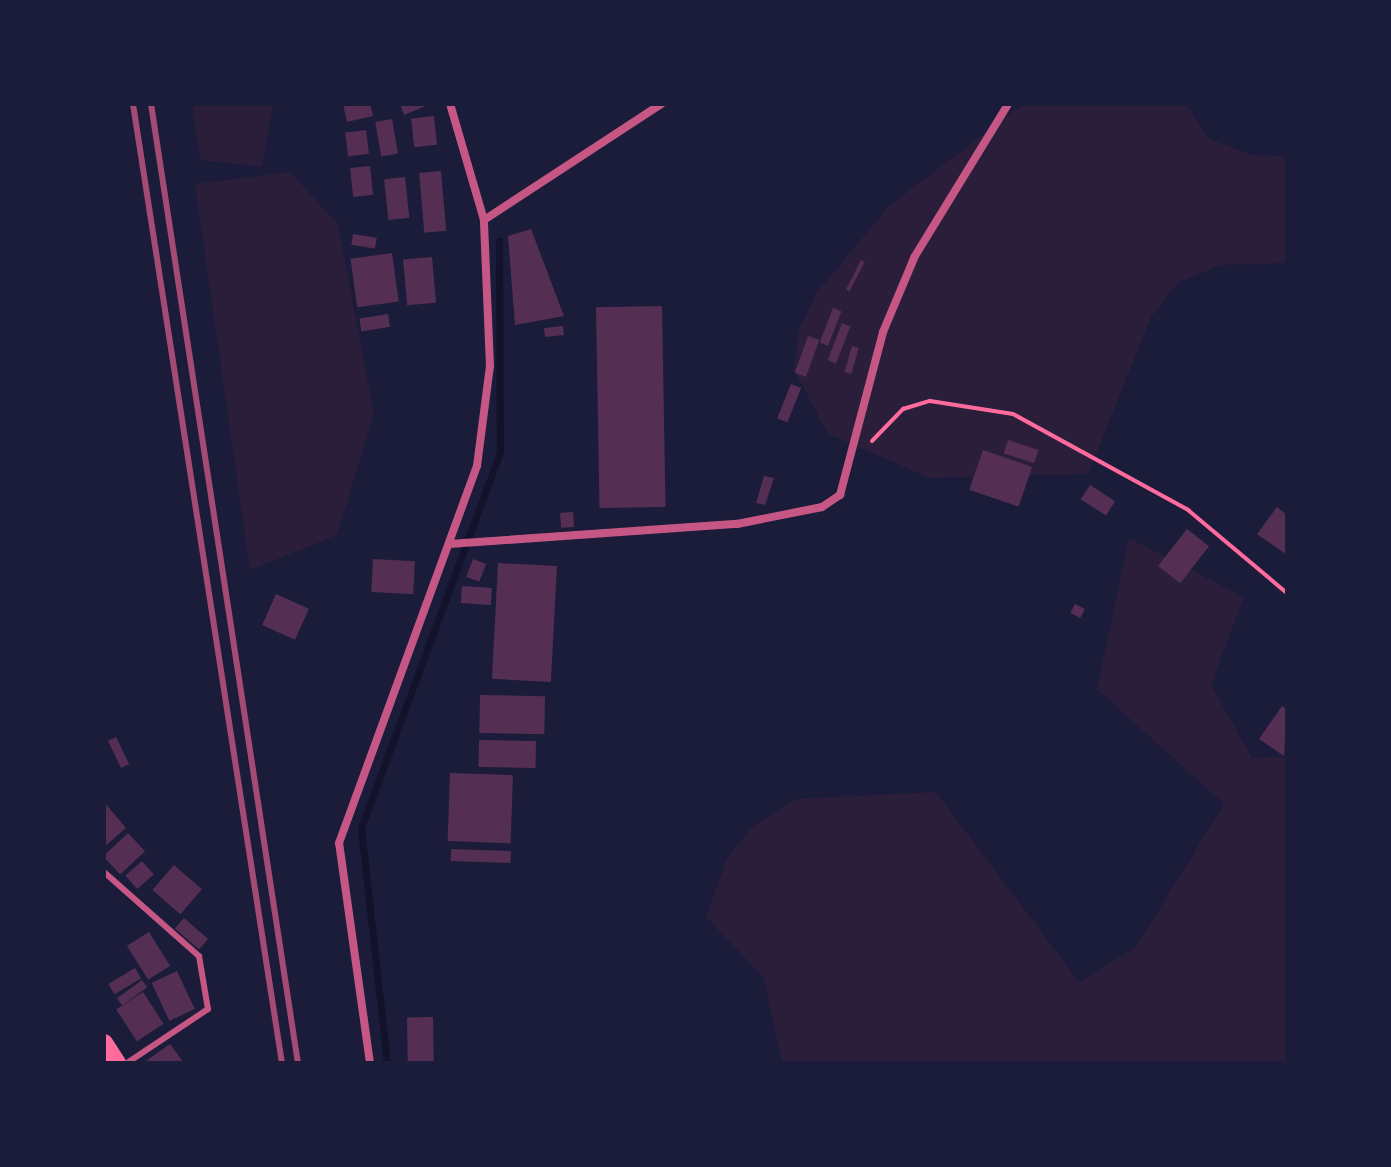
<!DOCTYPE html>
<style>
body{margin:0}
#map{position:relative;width:1391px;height:1167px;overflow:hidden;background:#1b1b3a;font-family:Figtree,sans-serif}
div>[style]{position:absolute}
.green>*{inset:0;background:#2a1e3b}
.stream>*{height:7px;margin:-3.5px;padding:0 3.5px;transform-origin:3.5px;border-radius:3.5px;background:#12122b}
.building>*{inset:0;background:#542f53;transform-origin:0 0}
.path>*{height:4px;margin:-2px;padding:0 2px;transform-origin:2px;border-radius:2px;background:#ff6b9d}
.service>*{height:6px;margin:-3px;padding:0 3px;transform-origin:3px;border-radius:3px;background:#c65784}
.minor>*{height:8px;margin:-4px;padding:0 4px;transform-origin:4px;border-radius:4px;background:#c65784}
.primary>*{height:18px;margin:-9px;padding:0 9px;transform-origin:9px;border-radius:9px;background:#ff6b9d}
.rail>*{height:6px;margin:-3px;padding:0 3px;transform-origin:3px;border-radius:3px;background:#a44b75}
span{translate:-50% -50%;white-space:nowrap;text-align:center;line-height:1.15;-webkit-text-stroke:8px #1b1b3a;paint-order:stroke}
.frame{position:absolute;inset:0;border:106px solid #1b1b3a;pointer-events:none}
</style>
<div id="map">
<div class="green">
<i style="clip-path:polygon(192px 104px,273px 104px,262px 167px,200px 160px)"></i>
<i style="clip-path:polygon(1023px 104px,1186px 104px,1209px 139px,1252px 155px,1287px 156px,1287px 263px,1221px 265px,1179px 282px,1151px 317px,1088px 474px,930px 478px,828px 434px,794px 370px,799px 330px,817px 292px,889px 206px)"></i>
<i style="clip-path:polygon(290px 172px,338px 224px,374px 414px,337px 535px,250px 570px,195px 184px)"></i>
<i style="clip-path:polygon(1129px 538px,1244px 597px,1211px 685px,1252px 758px,1287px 757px,1287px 1063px,782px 1063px,764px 978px,706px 917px,727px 858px,751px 828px,796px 799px,936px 792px,1079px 982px,1136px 947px,1224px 804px,1097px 689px)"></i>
</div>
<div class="stream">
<i style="left:387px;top:1063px;width:236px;rotate:-96.3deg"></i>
<i style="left:361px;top:828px;width:401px;rotate:-69.7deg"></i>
<i style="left:500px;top:452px;width:211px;rotate:-90.3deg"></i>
</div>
<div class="building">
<i style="clip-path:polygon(343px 104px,370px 104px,373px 116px,347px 122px)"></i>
<i style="clip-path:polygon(400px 104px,431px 104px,404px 115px)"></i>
<i style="left:434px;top:116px;width:29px;height:23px;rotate:84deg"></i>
<i style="left:392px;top:119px;width:35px;height:17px;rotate:80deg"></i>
<i style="left:366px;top:130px;width:24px;height:21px;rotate:83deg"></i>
<i style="left:370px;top:166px;width:29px;height:20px;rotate:84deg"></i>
<i style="left:441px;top:171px;width:60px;height:22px;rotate:85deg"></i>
<i style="left:405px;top:177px;width:41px;height:21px;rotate:84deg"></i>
<i style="clip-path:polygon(531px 229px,564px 316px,515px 325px,508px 236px)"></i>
<i style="left:353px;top:234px;width:24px;height:11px;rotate:9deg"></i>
<i style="left:392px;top:253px;width:49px;height:42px;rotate:82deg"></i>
<i style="left:432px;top:257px;width:46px;height:29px;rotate:85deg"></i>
<i style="left:861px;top:260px;width:4px;height:33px;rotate:27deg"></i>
<i style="left:662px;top:306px;width:201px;height:66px;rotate:89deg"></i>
<i style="left:833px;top:308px;width:9px;height:37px;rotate:21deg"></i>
<i style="left:388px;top:314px;width:13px;height:29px;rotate:81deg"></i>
<i style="left:842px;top:323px;width:9px;height:40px;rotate:21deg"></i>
<i style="left:563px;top:326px;width:9px;height:19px;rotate:84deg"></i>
<i style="left:808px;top:336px;width:12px;height:39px;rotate:20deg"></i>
<i style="left:852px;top:346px;width:7px;height:27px;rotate:16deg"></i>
<i style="left:791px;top:384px;width:11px;height:37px;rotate:22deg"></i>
<i style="left:1008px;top:440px;width:32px;height:14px;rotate:18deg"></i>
<i style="left:983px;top:450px;width:52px;height:42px;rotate:19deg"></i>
<i style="clip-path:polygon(764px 476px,774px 478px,765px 505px,756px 503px)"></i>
<i style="left:1090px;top:485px;width:30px;height:17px;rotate:33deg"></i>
<i style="clip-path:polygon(1277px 507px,1287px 515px,1287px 555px,1257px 534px)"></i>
<i style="left:573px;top:512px;width:15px;height:13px;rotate:86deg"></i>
<i style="left:1187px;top:529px;width:28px;height:47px;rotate:38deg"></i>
<i style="left:373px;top:559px;width:42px;height:33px;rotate:3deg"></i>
<i style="left:473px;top:559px;width:14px;height:19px;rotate:21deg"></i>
<i style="left:498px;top:563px;width:59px;height:116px;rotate:3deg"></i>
<i style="left:462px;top:586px;width:30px;height:17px;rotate:4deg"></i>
<i style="left:276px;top:594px;width:36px;height:34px;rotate:24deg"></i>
<i style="left:1075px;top:604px;width:11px;height:10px;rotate:27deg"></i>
<i style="left:480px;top:695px;width:65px;height:38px;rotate:1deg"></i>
<i style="clip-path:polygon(1282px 706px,1287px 709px,1284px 756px,1259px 739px)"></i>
<i style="left:116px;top:737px;width:30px;height:9px;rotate:64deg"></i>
<i style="left:479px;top:740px;width:57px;height:27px;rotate:1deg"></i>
<i style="left:450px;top:773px;width:63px;height:68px;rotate:2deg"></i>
<i style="clip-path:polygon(104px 802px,126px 828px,104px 847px)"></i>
<i style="left:128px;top:833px;width:25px;height:34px;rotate:47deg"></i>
<i style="left:451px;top:849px;width:60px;height:12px;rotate:2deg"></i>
<i style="left:142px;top:861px;width:18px;height:22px;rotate:49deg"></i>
<i style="left:174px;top:865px;width:37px;height:33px;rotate:41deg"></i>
<i style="left:184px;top:918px;width:32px;height:14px;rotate:41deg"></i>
<i style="left:149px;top:932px;width:40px;height:26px;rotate:58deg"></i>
<i style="left:135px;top:968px;width:12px;height:31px;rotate:59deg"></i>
<i style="left:177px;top:971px;width:42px;height:28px;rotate:65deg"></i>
<i style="left:142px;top:980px;width:9px;height:31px;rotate:54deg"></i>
<i style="left:143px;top:992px;width:38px;height:32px;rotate:57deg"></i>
<i style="left:433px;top:1017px;width:46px;height:26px;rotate:89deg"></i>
<i style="clip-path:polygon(170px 1044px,184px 1063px,143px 1063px)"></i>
</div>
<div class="path">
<i style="left:872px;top:441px;width:45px;rotate:-45.9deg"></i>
<i style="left:903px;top:409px;width:28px;rotate:-17deg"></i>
<i style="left:930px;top:401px;width:84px;rotate:8.9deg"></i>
<i style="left:1013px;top:414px;width:200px;rotate:28.7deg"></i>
<i style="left:1188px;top:510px;width:129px;rotate:40deg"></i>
</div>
<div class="service">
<i style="left:104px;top:872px;width:127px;rotate:41.5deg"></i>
<i style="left:199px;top:956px;width:54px;rotate:80.4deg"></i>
<i style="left:208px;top:1009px;width:97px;rotate:146.3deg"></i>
</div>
<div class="minor">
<i style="left:484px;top:220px;width:212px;rotate:-33.2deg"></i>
<i style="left:449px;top:544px;width:289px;rotate:-4deg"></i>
<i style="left:737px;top:524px;width:87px;rotate:-11.3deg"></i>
<i style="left:822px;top:507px;width:22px;rotate:-34deg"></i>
<i style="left:840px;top:495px;width:169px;rotate:-75.2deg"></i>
<i style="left:883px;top:332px;width:82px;rotate:-67.2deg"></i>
<i style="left:915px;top:256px;width:178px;rotate:-58.5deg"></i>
<i style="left:370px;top:1063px;width:222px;rotate:-98deg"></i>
<i style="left:339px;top:843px;width:401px;rotate:-69.9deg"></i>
<i style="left:477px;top:466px;width:101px;rotate:-82.6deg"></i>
<i style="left:490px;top:366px;width:146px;rotate:-92.4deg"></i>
<i style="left:484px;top:220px;width:121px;rotate:-106.3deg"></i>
</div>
<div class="primary">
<i style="left:104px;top:1043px;width:24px;rotate:57deg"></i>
</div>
<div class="rail">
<i style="left:133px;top:104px;width:971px;rotate:81.17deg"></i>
<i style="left:151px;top:104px;width:970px;rotate:81.29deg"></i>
</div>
<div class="frame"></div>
</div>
